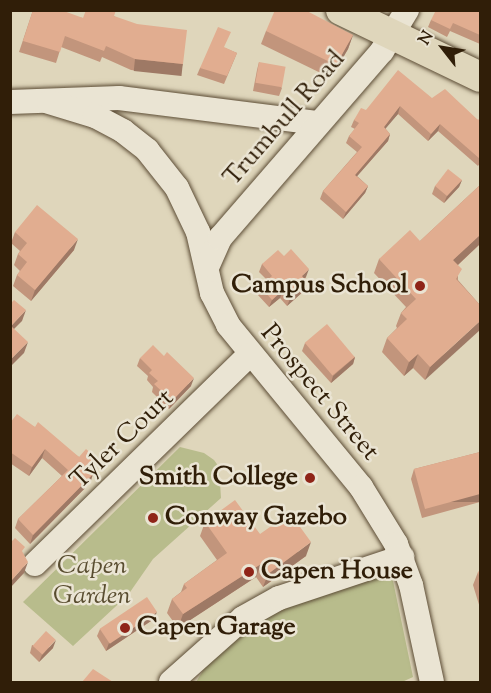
<!DOCTYPE html>
<style>
body{margin:0}
#map{position:relative;width:491px;height:693px;overflow:hidden;background:#dfd6bb;font-family:"Sorts Mill Goudy",serif}
div>[style]{position:absolute}
.green>*{inset:0;background:#b8bc8c}
.roads{filter:drop-shadow(0 0 2px #5c4c35) drop-shadow(0 0 2px #5c4c35)}
.minor>*{height:24px;margin:-12px;padding:0 12px;transform-origin:12px;border-radius:12px;background:#eae4d3}
.major>*{height:30px;margin:-15px;padding:0 15px;transform-origin:15px;border-radius:15px;background:#dfd6bb}
.wall>*{inset:0;background:#c2957c}
.shaded-wall>*{inset:0;background:#9e7965;transform-origin:0 0}
.building>*{inset:0;background:#e1ad90;transform-origin:0 0}
.dots>*{width:16px;height:16px;translate:-50% -50%;box-sizing:border-box;border:3px solid #eae4d3;border-radius:50%}
span{translate:-50% -50%;white-space:nowrap;text-align:center;line-height:1.15;-webkit-text-stroke:5px #eae4d3;paint-order:stroke}
.street-label{font-size:26px;color:#301e08}
.poi-label{font-size:26px;color:#301e08;font-weight:700}
.right{translate:-100% -50%;text-align:right}
.left{translate:0 -50%;text-align:left}
.park-label{font-size:26px;color:#594d30;font-style:italic}
.frame{position:absolute;inset:0;border:12px solid #301e08;pointer-events:none}
.north{position:absolute;left:413px;top:18px;width:60px;height:60px;-webkit-text-stroke:4px #eae4d3;paint-order:stroke;rotate:301deg;font-size:16px;font-weight:700;line-height:24px;text-align:center;color:#301e08}
.north::after{content:'';display:block;margin:auto;width:21px;height:27px;background:#301e08;clip-path:polygon(50% 0,100% 100%,50% 72%,0 100%)}
</style>
<div id="map">
<div class="green">
<i style="clip-path:polygon(180px 447px,204px 453px,214px 460px,219px 467px,221px 498px,153px 559px,128px 595px,73px 646px,23px 602px)"></i>
<i style="clip-path:polygon(388px 573px,393px 581px,413px 677px,402px 682px,196px 682px,212px 656px,267px 614px)"></i>
</div>
<div class="roads">
<div class="minor">
<i style="left:10px;top:102px;width:109px;rotate:-2.1deg"></i>
<i style="left:119px;top:98px;width:201px;rotate:7.2deg"></i>
<i style="left:49px;top:102px;width:48px;rotate:16.9deg"></i>
<i style="left:95px;top:116px;width:32px;rotate:28deg"></i>
<i style="left:123px;top:131px;width:31px;rotate:38deg"></i>
<i style="left:147px;top:150px;width:48px;rotate:51.7deg"></i>
<i style="left:177px;top:188px;width:49px;rotate:64.5deg"></i>
<i style="left:198px;top:232px;width:63px;rotate:77.1deg"></i>
<i style="left:212px;top:293px;width:36px;rotate:63deg"></i>
<i style="left:228px;top:325px;width:210px;rotate:50.6deg"></i>
<i style="left:361px;top:487px;width:67px;rotate:58.4deg"></i>
<i style="left:396px;top:544px;width:44px;rotate:69.9deg"></i>
<i style="left:411px;top:585px;width:99px;rotate:77.8deg"></i>
<i style="left:208px;top:265px;width:30px;rotate:-66deg"></i>
<i style="left:220px;top:238px;width:247px;rotate:-49.1deg"></i>
<i style="left:382px;top:51px;width:48px;rotate:-58.6deg"></i>
<i style="left:35px;top:564px;width:299px;rotate:-44.3deg"></i>
<i style="left:171px;top:682px;width:96px;rotate:-41.6deg"></i>
<i style="left:243px;top:618px;width:41px;rotate:-29.1deg"></i>
<i style="left:279px;top:598px;width:130px;rotate:-18.4deg"></i>
</div>
<div class="major">
<i style="left:341px;top:10px;width:154px;rotate:25.7deg"></i>
</div>
</div>
<div class="wall">
<i style="clip-path:polygon(33px 10px,83px 18px,114px 16px,183px 64px,179px 75px,131px 70px,102px 57px,100px 62px,61px 47px,56px 63px,19px 52px)"></i>
<i style="clip-path:polygon(480px 10px,480px 44px,450px 31px,447px 37px,428px 27px,431px 20px)"></i>
<i style="clip-path:polygon(266px 31px,353px 35px,348px 49px,331px 78px,261px 44px)"></i>
<i style="clip-path:polygon(225px 48px,237px 53px,224px 84px,197px 75px,200px 68px)"></i>
<i style="clip-path:polygon(259px 62px,282px 88px,279px 96px,253px 91px,257px 70px)"></i>
<i style="clip-path:polygon(432px 98px,478px 120px,480px 163px,478px 166px,438px 131px,428px 141px,398px 114px,385px 128px,390px 134px,388px 141px,357px 176px,368px 186px,365px 193px,343px 219px,320px 199px,323px 191px,357px 152px,346px 143px,349px 136px,355px 129px,351px 127px,354px 120px,366px 110px)"></i>
<i style="clip-path:polygon(462px 180px,459px 187px,444px 203px,432px 194px,435px 186px)"></i>
<i style="clip-path:polygon(480px 185px,480px 244px,458px 265px,458px 280px,480px 305px,425px 380px,413px 368px,404px 376px,382px 352px,387px 338px,397px 328px,396px 326px,401px 313px,406px 307px,374px 273px,379px 259px,420px 241px)"></i>
<i style="clip-path:polygon(15px 232px,74px 250px,31px 301px,13px 286px,17px 275px,20px 271px,14px 265px,18px 254px,20px 251px,11px 243px)"></i>
<i style="clip-path:polygon(284px 256px,306px 277px,305px 279px,305px 290px,287px 306px,280px 298px,269px 307px,257px 294px,260px 286px,267px 280px,259px 272px,262px 264px)"></i>
<i style="clip-path:polygon(305px 343px,355px 357px,353px 364px,331px 383px,302px 351px)"></i>
<i style="clip-path:polygon(140px 358px,191px 386px,169px 409px,152px 392px,153px 387px,147px 380px,148px 376px,137px 366px)"></i>
<i style="clip-path:polygon(10px 423px,35px 427px,79px 457px,94px 468px,91px 472px,93px 474px,90px 483px,30px 544px,15px 528px,18px 519px,62px 476px,42px 458px,29px 476px,10px 463px)"></i>
<i style="clip-path:polygon(480px 452px,480px 502px,422px 518px,411px 479px,414px 469px)"></i>
<i style="clip-path:polygon(205px 522px,260px 534px,306px 556px,263px 587px,256px 577px,178px 628px,167px 613px,172px 599px,181px 592px,184px 584px,217px 560px,200px 536px)"></i>
<i style="clip-path:polygon(480px 571px,480px 608px,473px 585px,478px 572px)"></i>
<i style="clip-path:polygon(154px 619px,106px 651px,97px 636px,100px 629px)"></i>
<i style="clip-path:polygon(32px 645px,53px 648px,39px 662px,30px 653px)"></i>
</div>
<div class="shaded-wall">
<i style="clip-path:polygon(353px 35px,348px 49px,331px 78px,336px 65px)"></i>
<i style="left:135px;top:59px;width:48px;height:12px;rotate:6deg"></i>
<i style="clip-path:polygon(400px 106px,398px 114px,381px 134px,384px 127px)"></i>
<i style="clip-path:polygon(440px 124px,438px 131px,428px 141px,431px 134px)"></i>
<i style="clip-path:polygon(390px 134px,388px 141px,352px 182px,355px 175px)"></i>
<i style="clip-path:polygon(462px 180px,459px 187px,444px 203px,447px 196px)"></i>
<i style="clip-path:polygon(368px 186px,365px 193px,343px 219px,346px 212px)"></i>
<i style="clip-path:polygon(480px 235px,480px 244px,448px 274px,453px 260px)"></i>
<i style="clip-path:polygon(78px 239px,74px 250px,31px 301px,35px 290px)"></i>
<i style="clip-path:polygon(309px 269px,306px 277px,299px 283px,302px 276px)"></i>
<i style="clip-path:polygon(308px 283px,305px 290px,287px 306px,290px 299px)"></i>
<i style="clip-path:polygon(283px 290px,280px 298px,269px 307px,272px 300px)"></i>
<i style="clip-path:polygon(26px 310px,22px 321px,10px 333px,11px 326px)"></i>
<i style="clip-path:polygon(480px 321px,480px 330px,425px 380px,430px 367px)"></i>
<i style="clip-path:polygon(28px 342px,24px 353px,10px 367px,10px 360px)"></i>
<i style="clip-path:polygon(418px 354px,413px 368px,404px 376px,409px 362px)"></i>
<i style="clip-path:polygon(355px 357px,353px 364px,331px 383px,333px 376px)"></i>
<i style="clip-path:polygon(194px 378px,191px 386px,169px 409px,172px 401px)"></i>
<i style="clip-path:polygon(45px 449px,42px 458px,29px 476px,32px 467px)"></i>
<i style="clip-path:polygon(97px 459px,94px 468px,85px 479px,88px 469px)"></i>
<i style="clip-path:polygon(93px 474px,90px 483px,30px 544px,33px 535px)"></i>
<i style="left:480px;top:494px;width:8px;height:57px;rotate:90deg"></i>
<i style="clip-path:polygon(311px 542px,306px 556px,263px 587px,268px 574px)"></i>
<i style="clip-path:polygon(28px 562px,24px 573px,10px 588px,10px 582px)"></i>
<i style="clip-path:polygon(261px 564px,256px 577px,178px 628px,183px 614px)"></i>
<i style="clip-path:polygon(157px 612px,154px 619px,106px 651px,109px 643px)"></i>
<i style="clip-path:polygon(56px 640px,53px 648px,39px 662px,42px 655px)"></i>
</div>
<div class="building">
<i style="clip-path:polygon(33px 10px,61px 10px,83px 18px,86px 10px,116px 10px,114px 16px,137px 24px,187px 30px,183px 64px,135px 59px,106px 46px,104px 51px,65px 36px,60px 52px,23px 41px)"></i>
<i style="clip-path:polygon(275px 10px,305px 10px,353px 35px,336px 65px,266px 31px)"></i>
<i style="clip-path:polygon(436px 10px,480px 10px,480px 35px,453px 23px,450px 29px,431px 20px)"></i>
<i style="clip-path:polygon(218px 27px,231px 32px,224px 47px,237px 53px,227px 76px,200px 68px)"></i>
<i style="left:259px;top:62px;width:27px;height:21px;rotate:10deg"></i>
<i style="clip-path:polygon(398px 70px,432px 98px,445px 89px,478px 120px,480px 118px,480px 159px,440px 124px,431px 134px,400px 106px,384px 127px,390px 134px,355px 175px,368px 186px,346px 212px,323px 191px,362px 147px,349px 136px,359px 123px,354px 120px,361px 108px,366px 110px)"></i>
<i style="clip-path:polygon(448px 169px,462px 180px,447px 196px,435px 186px)"></i>
<i style="clip-path:polygon(480px 185px,480px 235px,453px 260px,462px 269px,456px 279px,480px 305px,480px 321px,430px 367px,418px 354px,409px 362px,387px 338px,407px 319px,401px 313px,416px 299px,379px 259px,410px 230px,420px 241px)"></i>
<i style="clip-path:polygon(37px 205px,78px 239px,35px 290px,17px 275px,27px 262px,18px 254px,27px 243px,15px 232px)"></i>
<i style="clip-path:polygon(291px 249px,309px 269px,302px 276px,308px 283px,290px 299px,283px 290px,272px 300px,260px 286px,272px 276px,262px 264px,278px 250px,284px 256px)"></i>
<i style="clip-path:polygon(14px 300px,26px 310px,11px 326px,28px 342px,10px 360px,10px 304px)"></i>
<i style="left:327px;top:324px;width:43px;height:29px;rotate:50deg"></i>
<i style="clip-path:polygon(153px 345px,164px 356px,167px 352px,194px 378px,172px 401px,154px 384px,158px 381px,149px 373px,152px 370px,140px 358px)"></i>
<i style="clip-path:polygon(17px 414px,35px 427px,38px 422px,79px 457px,86px 449px,97px 459px,88px 469px,93px 474px,33px 535px,18px 519px,68px 470px,45px 449px,32px 467px,10px 452px,10px 423px)"></i>
<i style="clip-path:polygon(480px 452px,480px 494px,425px 509px,414px 469px)"></i>
<i style="clip-path:polygon(235px 500px,260px 534px,290px 513px,311px 542px,268px 574px,261px 564px,183px 614px,172px 599px,187px 588px,184px 584px,227px 553px,205px 522px)"></i>
<i style="clip-path:polygon(15px 538px,25px 547px,22px 551px,28px 562px,10px 582px,10px 543px)"></i>
<i style="clip-path:polygon(480px 571px,480px 579px,478px 572px)"></i>
<i style="left:147px;top:597px;width:18px;height:57px;rotate:56deg"></i>
<i style="left:46px;top:631px;width:13px;height:20px;rotate:42deg"></i>
<i style="clip-path:polygon(93px 669px,113px 682px,82px 682px)"></i>
</div>
<div class="dots">
<i style="left:420px;top:286px;background:#8f2418"></i>
<i style="left:310px;top:478px;background:#8f2418"></i>
<i style="left:153px;top:518px;background:#8f2418"></i>
<i style="left:249px;top:572px;background:#8f2418"></i>
<i style="left:125px;top:628px;background:#8f2418"></i>
</div>
<div class="street-label">
<span style="left:285px;top:119px;rotate:-49deg">Trumbull Road</span>
<span style="left:319px;top:393px;rotate:50deg">Prospect Street</span>
<span style="left:123px;top:440px;rotate:-44deg">Tyler Court</span>
</div>
<div class="poi-label">
<span class="right" style="left:408px;top:286px">Campus School</span>
<span class="right" style="left:298px;top:478px">Smith College</span>
<span class="left" style="left:165px;top:518px">Conway Gazebo</span>
<span class="left" style="left:261px;top:572px">Capen House</span>
<span class="left" style="left:137px;top:628px">Capen Garage</span>
</div>
<div class="park-label">
<span style="left:92px;top:582px">Capen<br>Garden</span>
</div>
<div class="frame"></div>
<div class="north">N</div>
</div>
